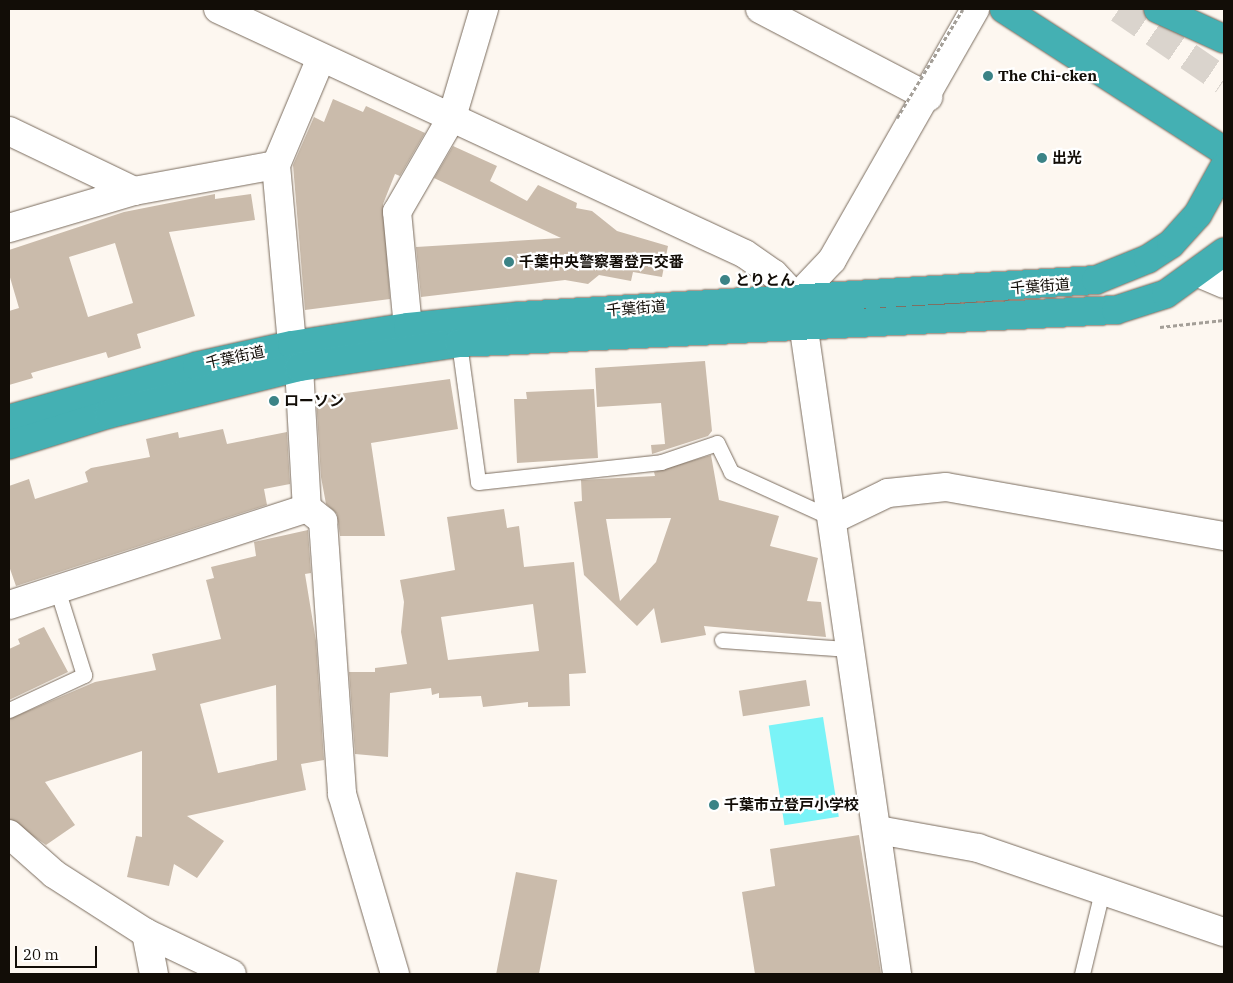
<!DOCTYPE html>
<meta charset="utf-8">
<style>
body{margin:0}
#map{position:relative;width:1233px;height:983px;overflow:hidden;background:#fdf7f0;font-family:"IBM Plex Serif","Noto Sans JP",serif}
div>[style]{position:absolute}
.water>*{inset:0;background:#7af3f7;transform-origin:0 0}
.building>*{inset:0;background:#cabbab;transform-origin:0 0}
.trunk-tunnel>*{height:28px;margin-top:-14px;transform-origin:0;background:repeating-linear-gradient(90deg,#dad4cd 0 28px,transparent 0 42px)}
.path>*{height:3px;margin-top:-1.5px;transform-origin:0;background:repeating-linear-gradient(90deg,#a49f98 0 4px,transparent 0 6.5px)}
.roads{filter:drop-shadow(0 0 1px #7a6c5e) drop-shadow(0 0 1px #7a6c5e)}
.service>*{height:15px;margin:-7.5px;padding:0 7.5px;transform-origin:7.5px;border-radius:7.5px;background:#fff}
.minor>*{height:28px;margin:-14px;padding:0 14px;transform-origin:14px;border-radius:14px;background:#fff}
.tertiary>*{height:28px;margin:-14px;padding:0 14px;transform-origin:14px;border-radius:14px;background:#fff}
.trunk>*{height:28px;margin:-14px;padding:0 14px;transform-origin:14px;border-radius:14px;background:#44b0b3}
.path-bridge>*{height:3px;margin-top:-1.5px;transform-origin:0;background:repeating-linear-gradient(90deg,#a49f98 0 4px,transparent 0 6.5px)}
.dots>*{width:14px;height:14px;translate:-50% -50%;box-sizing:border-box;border:2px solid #fff;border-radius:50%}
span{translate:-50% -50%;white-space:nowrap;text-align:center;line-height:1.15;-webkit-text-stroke:4.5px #fff;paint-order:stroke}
.poi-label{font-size:15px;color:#120d07;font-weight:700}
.left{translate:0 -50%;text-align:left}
.street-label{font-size:15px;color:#120d07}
.frame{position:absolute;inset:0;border:10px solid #120d07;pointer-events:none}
.scale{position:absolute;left:15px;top:946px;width:82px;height:22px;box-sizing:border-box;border:2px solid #120d07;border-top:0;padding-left:6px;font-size:15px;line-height:18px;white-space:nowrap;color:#120d07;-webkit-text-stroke:4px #fff;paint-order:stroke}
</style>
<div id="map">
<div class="water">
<i style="left:823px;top:717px;width:101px;height:55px;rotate:81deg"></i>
</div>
<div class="building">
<i style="clip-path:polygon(333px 99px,363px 112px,366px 106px,425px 133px,400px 176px,395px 174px,383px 204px,390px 299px,305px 310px,293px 165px,314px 117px,324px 122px)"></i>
<i style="clip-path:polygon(453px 146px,497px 166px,490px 181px,527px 201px,538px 185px,577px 203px,576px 208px,592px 211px,617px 231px,668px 246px,662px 277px,633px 272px,631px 281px,599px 275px,588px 284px,565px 280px,421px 297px,416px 247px,561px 238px,434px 178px)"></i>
<i style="clip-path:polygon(evenodd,215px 194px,215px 199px,251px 194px,255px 220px,169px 232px,195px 316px,137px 334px,141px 348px,108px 358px,106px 352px,31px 373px,33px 378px,9px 385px,9px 311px,19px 308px,9px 274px,9px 250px,124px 212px,215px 194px,115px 243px,133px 303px,88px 317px,69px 257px,115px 243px)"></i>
<i style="clip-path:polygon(705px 361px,712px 431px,708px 436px,652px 454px,651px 445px,665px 444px,661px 403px,597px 407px,595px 368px)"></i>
<i style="clip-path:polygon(450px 379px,458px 429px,371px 443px,385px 536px,340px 536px,337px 514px,326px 504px,321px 477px,316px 397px)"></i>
<i style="clip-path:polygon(594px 389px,598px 458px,517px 463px,514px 399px,527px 399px,526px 392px)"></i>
<i style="clip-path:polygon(223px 429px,227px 444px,287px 432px,290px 484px,264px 489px,267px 505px,16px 586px,9px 566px,9px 486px,29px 479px,35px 499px,88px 482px,85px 472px,91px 468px,150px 457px,146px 439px,178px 432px,179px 438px)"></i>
<i style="clip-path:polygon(evenodd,711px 455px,719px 500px,779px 516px,770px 546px,818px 558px,807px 601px,821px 602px,826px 637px,704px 626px,706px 635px,661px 643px,654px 608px,637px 626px,584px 575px,574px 502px,582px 501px,581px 480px,655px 476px,654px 472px,711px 455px,671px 518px,656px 562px,620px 601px,606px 519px,671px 518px)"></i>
<i style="clip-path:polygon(evenodd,504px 509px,507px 528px,519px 526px,524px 567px,574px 562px,586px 673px,569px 674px,570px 706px,528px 707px,528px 702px,483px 707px,481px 696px,439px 698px,439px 693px,432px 695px,431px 688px,390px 693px,388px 757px,355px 754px,349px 672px,375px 672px,375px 668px,407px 664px,401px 632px,404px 602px,400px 580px,455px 570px,447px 517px,504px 509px,533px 604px,539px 651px,448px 660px,441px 617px,533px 604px)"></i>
<i style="clip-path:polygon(evenodd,308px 530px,311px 573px,305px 574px,316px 641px,324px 760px,301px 764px,306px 790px,187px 816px,224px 841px,197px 878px,174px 864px,169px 886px,127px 877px,136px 836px,142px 837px,142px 751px,45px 782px,75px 825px,46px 845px,9px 819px,9px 719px,95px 682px,156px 670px,152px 654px,221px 639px,206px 580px,214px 578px,211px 567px,256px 556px,254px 542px,308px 530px,276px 685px,277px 760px,218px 773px,200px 704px,276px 685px)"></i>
<i style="clip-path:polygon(44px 627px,68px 672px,9px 700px,9px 649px,20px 644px,18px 639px)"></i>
<i style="left:806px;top:680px;width:26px;height:68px;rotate:81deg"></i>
<i style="clip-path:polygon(859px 835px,881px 974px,755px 974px,742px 892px,775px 886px,770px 849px)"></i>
<i style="left:516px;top:872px;width:42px;height:104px;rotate:11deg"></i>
</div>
<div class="trunk-tunnel">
<i style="left:1119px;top:9px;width:127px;rotate:34.4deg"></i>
</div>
<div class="path">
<i style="left:1160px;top:327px;width:64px;rotate:-6.2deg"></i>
</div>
<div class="roads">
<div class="service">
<i style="left:459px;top:343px;width:140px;rotate:82.2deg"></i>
<i style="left:478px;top:482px;width:184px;rotate:-6.2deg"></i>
<i style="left:661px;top:462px;width:59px;rotate:-18.7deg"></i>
<i style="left:717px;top:443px;width:32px;rotate:64deg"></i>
<i style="left:731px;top:472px;width:113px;rotate:24.5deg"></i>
<i style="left:722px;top:640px;width:127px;rotate:4.1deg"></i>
<i style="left:9px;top:710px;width:83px;rotate:-25deg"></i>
<i style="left:84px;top:675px;width:90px;rotate:-107.4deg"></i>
<i style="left:1082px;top:974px;width:89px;rotate:-76.4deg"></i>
</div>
<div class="minor">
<i style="left:760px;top:9px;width:190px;rotate:27.6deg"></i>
<i style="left:321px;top:58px;width:116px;rotate:112.8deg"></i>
<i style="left:276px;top:165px;width:181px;rotate:84.9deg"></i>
<i style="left:292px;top:345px;width:23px;rotate:72deg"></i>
<i style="left:299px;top:367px;width:141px;rotate:86.8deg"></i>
<i style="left:307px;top:508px;width:21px;rotate:39deg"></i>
<i style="left:323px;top:521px;width:274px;rotate:86deg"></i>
<i style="left:342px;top:794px;width:188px;rotate:73.6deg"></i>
<i style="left:9px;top:131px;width:139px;rotate:25.6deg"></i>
<i style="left:9px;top:228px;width:130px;rotate:-16.5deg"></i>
<i style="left:134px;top:191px;width:144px;rotate:-10.4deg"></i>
<i style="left:1201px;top:274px;width:25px;rotate:23deg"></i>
<i style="left:796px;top:298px;width:52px;rotate:-46.5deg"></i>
<i style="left:832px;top:260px;width:289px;rotate:-60.3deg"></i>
<i style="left:803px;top:323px;width:658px;rotate:81.78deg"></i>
<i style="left:410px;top:349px;width:138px;rotate:-95.4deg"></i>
<i style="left:397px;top:212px;width:110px;rotate:-59.9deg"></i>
<i style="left:452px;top:117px;width:113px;rotate:-73.5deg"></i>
<i style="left:834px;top:519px;width:60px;rotate:-25.7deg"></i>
<i style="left:888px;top:493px;width:58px;rotate:-5.9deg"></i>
<i style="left:946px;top:487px;width:282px;rotate:10deg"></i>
<i style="left:9px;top:605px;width:313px;rotate:-18deg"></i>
<i style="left:878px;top:830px;width:102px;rotate:10.2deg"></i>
<i style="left:978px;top:848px;width:260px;rotate:18.9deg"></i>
<i style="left:146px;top:933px;width:42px;rotate:79deg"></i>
</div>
<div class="tertiary">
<i style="left:218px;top:9px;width:581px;rotate:24.93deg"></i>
<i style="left:745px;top:254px;width:35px;rotate:35deg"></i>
<i style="left:774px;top:274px;width:33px;rotate:47deg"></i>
<i style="left:796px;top:298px;width:20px;rotate:75deg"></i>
<i style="left:9px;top:834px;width:60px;rotate:41.6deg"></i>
<i style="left:54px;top:874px;width:109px;rotate:32.7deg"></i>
<i style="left:146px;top:933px;width:95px;rotate:25.5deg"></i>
</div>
<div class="trunk">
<i style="left:1004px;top:9px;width:262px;rotate:32.8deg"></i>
<i style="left:1158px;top:9px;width:72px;rotate:24.4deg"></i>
<i style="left:9px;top:419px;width:195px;rotate:-15.7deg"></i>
<i style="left:197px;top:366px;width:97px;rotate:-12.5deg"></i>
<i style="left:292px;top:345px;width:117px;rotate:-8.8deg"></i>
<i style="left:408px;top:327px;width:113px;rotate:-5.6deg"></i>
<i style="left:520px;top:316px;width:577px;rotate:-3.58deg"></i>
<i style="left:1096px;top:280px;width:56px;rotate:-22deg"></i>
<i style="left:1148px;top:259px;width:27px;rotate:-33deg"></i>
<i style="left:1171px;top:244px;width:40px;rotate:-48deg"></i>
<i style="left:1198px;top:214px;width:54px;rotate:-61deg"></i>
<i style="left:9px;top:445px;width:105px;rotate:-17.2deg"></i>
<i style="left:109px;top:414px;width:196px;rotate:-13.9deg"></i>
<i style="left:299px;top:367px;width:162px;rotate:-8.5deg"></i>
<i style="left:459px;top:343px;width:658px;rotate:-2.88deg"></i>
<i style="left:1116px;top:310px;width:52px;rotate:-17.7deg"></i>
<i style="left:1166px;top:294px;width:72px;rotate:-35.9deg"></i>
</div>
</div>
<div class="path-bridge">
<i style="left:897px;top:118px;width:127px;rotate:-58.8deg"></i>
</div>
<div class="dots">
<i style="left:988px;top:76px;background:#3b8386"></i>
<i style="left:1042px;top:158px;background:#3b8386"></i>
<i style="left:509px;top:262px;background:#3b8386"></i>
<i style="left:725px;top:280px;background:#3b8386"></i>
<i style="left:274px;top:401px;background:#3b8386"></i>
<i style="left:714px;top:805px;background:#3b8386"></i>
</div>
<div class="poi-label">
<span class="left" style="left:998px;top:76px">The Chi-cken</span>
<span class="left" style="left:1052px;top:158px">出光</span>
<span class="left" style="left:519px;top:262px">千葉中央警察署登戸交番</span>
<span class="left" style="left:735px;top:280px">とりとん</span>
<span class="left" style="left:284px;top:401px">ローソン</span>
<span class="left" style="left:724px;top:805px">千葉市立登戸小学校</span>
</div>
<div class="street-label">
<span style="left:1040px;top:286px;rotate:-4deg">千葉街道</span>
<span style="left:636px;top:308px;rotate:-4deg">千葉街道</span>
<span style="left:235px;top:357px;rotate:-12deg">千葉街道</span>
</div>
<div class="frame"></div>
<div class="scale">20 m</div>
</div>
